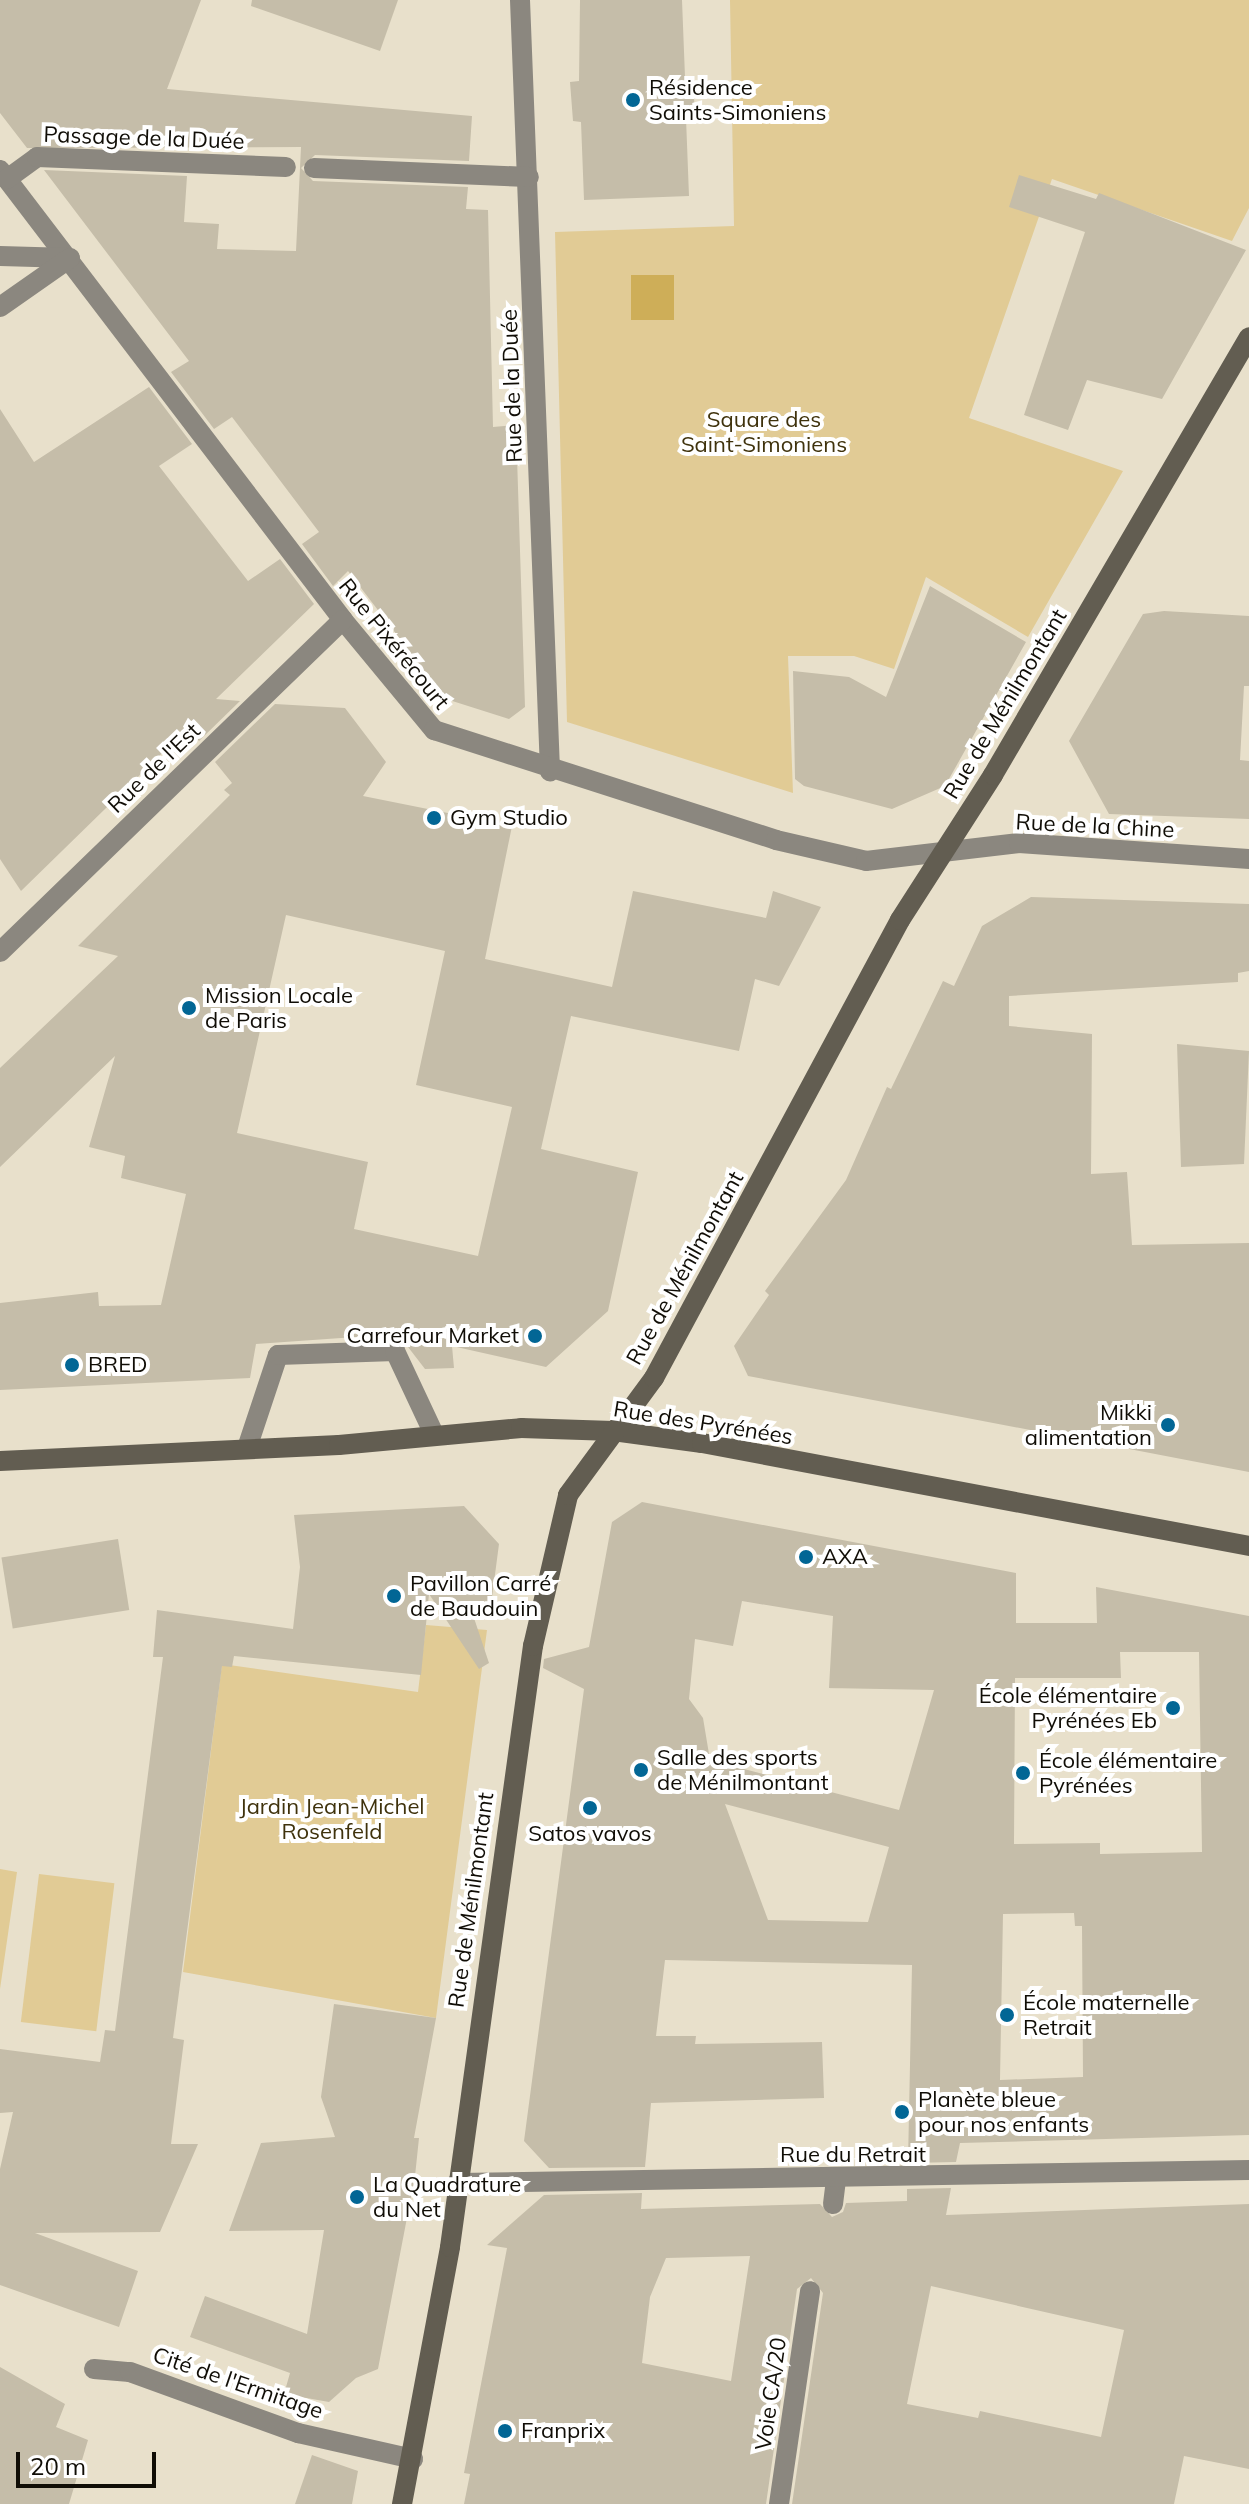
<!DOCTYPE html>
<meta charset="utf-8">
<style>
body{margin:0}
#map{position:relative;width:1249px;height:2504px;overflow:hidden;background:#e8e0cb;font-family:Mulish,sans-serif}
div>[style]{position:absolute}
.green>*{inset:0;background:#e1cb95;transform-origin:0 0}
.water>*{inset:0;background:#ceae58;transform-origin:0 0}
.building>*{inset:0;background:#c5bda9;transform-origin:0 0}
.lane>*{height:20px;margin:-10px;padding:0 10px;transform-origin:10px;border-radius:10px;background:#8b877f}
.street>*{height:20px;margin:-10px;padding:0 10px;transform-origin:10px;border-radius:10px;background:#8b877f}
.secondary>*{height:20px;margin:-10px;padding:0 10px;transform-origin:10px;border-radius:10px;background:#625d51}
.dots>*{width:22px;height:22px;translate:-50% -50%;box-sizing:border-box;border:4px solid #fff;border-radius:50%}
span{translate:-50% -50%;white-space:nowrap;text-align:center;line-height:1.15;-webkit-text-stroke:8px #fff;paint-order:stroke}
.poi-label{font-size:22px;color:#100d06}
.left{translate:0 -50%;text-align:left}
.right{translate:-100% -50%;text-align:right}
.street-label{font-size:22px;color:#100d06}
.park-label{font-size:22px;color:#3f320c}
.scale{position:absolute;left:16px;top:2452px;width:140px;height:36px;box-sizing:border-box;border:4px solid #100d06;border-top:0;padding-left:10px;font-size:24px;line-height:28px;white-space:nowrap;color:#100d06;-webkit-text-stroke:6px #fff;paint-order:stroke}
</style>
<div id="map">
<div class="green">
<i style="clip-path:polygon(730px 0,1249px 0,1249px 208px,1232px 241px,1052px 179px,969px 418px,1123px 471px,1028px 637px,926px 577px,894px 669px,854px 656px,788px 656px,793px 793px,567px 722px,555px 232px,734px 226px)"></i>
<i style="clip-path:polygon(426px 1625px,487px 1630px,436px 2018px,183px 1972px,222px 1664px,418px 1692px)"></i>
<i style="clip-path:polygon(0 1869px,17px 1872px,0 1989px)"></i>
<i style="left:39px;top:1874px;width:76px;height:149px;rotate:7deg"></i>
</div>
<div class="water">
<i style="left:631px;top:275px;width:43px;height:45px"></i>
</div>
<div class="building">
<i style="clip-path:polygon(0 0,201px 0,167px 89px,472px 116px,469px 161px,315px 155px,301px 168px,313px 181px,468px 187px,466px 209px,488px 210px,493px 427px,516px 425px,525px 707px,509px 719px,446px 699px,348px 571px,333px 586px,302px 544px,319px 532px,232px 417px,214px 429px,171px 372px,189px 361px,44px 170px,187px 176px,184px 222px,219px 224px,217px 249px,296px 251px,301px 147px,27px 148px,0 113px)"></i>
<i style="clip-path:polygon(252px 0,398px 0,380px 51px,251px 6px)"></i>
<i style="clip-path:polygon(580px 0,682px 0,685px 77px,693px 76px,695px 118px,686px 118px,689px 196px,584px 200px,581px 122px,573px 121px,570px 82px,579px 81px)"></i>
<i style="clip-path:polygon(1019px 175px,1096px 199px,1099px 193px,1246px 250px,1162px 399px,1087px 380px,1068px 430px,1024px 415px,1085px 232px,1009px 207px)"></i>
<i style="clip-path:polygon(149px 387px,192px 444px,159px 466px,248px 581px,280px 559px,314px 604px,216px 699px,240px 701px,199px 741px,188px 728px,21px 891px,0 859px,0 409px,34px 462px)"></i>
<i style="clip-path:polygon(930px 586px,1026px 642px,945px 786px,892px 809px,804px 786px,795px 779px,793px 671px,849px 677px,886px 697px)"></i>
<i style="clip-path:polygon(1164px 611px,1249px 616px,1249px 686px,1244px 686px,1240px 760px,1249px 761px,1249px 819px,1109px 814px,1069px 741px,1143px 614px)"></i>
<i style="clip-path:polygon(evenodd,275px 704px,345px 708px,386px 762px,363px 796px,512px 826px,485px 959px,612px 987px,633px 891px,766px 918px,773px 891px,821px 907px,779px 986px,755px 979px,739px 1051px,571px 1016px,541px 1149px,638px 1172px,608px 1311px,546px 1367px,452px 1346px,454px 1368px,425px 1369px,398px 1334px,256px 1344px,250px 1378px,0 1390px,0 1303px,98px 1292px,99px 1306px,161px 1305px,186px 1194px,121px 1178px,125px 1156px,89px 1147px,115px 1056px,0 1167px,0 1068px,118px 956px,78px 946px,230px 795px,224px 790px,232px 783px,215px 762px,275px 704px,286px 915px,445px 951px,416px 1085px,512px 1107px,478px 1256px,354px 1229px,368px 1162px,237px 1133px,286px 915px)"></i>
<i style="clip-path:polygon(1031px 897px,1249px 904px,1249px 971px,1238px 973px,1238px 982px,1009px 996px,1009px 1026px,1092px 1034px,1091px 1174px,1127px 1172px,1132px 1245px,1249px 1243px,1249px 1472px,748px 1376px,734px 1346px,769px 1295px,765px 1291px,846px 1180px,887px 1087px,891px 1089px,943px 981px,954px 986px,982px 926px)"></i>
<i style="clip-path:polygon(1177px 1044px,1249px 1051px,1244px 1164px,1181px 1167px)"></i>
<i style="clip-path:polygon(evenodd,642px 1502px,1016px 1573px,1016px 1623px,1097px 1623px,1096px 1587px,1249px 1616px,1249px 2135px,960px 2143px,956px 2162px,908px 2163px,912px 1965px,665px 1960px,656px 2036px,696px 2036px,695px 2044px,822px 2042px,824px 2098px,651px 2103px,645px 2167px,549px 2168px,524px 2141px,584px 1689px,543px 1668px,544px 1659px,589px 1647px,612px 1522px,642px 1502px,742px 1601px,833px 1616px,829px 1688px,934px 1690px,899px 1810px,710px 1760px,703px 1718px,689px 1699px,695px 1639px,733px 1646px,742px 1601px,642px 1502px,1120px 1652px,1199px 1652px,1202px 1852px,1100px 1854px,1100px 1843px,1014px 1844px,1015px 1678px,1121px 1678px,1120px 1652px,642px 1502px,725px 1804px,889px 1847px,868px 1922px,768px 1920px,725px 1804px,642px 1502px,1074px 1913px,1075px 1926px,1082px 1926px,1083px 2077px,1000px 2080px,1003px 1914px,1074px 1913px)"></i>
<i style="clip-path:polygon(464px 1506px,499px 1544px,489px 1620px,470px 1606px,489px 1663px,479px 1669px,429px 1594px,421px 1675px,234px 1656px,232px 1667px,222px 1666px,173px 2038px,184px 2040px,171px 2144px,198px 2144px,160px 2232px,35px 2233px,138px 2271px,119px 2327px,0 2285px,0 2169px,13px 2112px,0 2113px,0 2049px,100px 2062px,105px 2030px,115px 2031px,163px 1657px,153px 1657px,157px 1610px,293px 1629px,300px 1567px,294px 1515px)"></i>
<i style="left:118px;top:1539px;width:72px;height:118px;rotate:81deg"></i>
<i style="clip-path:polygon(334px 2004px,436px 2018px,414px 2138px,419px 2138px,415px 2176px,378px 2369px,356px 2378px,329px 2402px,284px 2394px,290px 2373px,190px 2337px,205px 2296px,307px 2334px,324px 2230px,229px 2231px,261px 2143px,335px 2137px,321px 2097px)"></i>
<i style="clip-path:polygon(evenodd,951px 2188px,946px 2215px,1249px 2204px,1249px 2469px,1184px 2456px,1174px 2504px,792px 2504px,823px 2293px,811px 2278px,797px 2289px,766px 2504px,464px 2504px,470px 2474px,464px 2473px,507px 2248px,487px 2245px,544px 2195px,642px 2193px,641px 2209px,820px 2204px,832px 2217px,843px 2212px,846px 2203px,907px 2201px,907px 2189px,951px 2188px,750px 2256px,731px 2381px,642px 2363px,650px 2297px,666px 2258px,750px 2256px,951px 2188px,931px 2286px,1124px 2330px,1101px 2437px,980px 2411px,978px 2418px,907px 2404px,931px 2286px)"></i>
<i style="clip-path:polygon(0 2367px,65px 2404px,56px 2427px,88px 2440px,69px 2504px,0 2504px)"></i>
<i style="clip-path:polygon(312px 2455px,358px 2471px,352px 2504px,295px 2504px)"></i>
</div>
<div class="lane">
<i style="left:247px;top:1448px;width:98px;rotate:-71.6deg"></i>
<i style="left:278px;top:1355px;width:117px;rotate:-2deg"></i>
<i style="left:395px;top:1351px;width:89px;rotate:64.9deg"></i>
<i style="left:833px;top:2204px;width:26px;rotate:-83deg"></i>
<i style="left:779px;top:2504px;width:215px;rotate:-81.7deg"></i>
</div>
<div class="street">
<i style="left:520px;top:0;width:772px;rotate:87.77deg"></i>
<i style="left:314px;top:168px;width:215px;rotate:2.4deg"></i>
<i style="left:0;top:170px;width:566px;rotate:52.68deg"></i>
<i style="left:343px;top:620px;width:143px;rotate:50.4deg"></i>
<i style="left:434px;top:730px;width:359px;rotate:17.8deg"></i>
<i style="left:776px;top:840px;width:92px;rotate:13.1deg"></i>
<i style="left:866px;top:861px;width:154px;rotate:-6.7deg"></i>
<i style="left:1019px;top:843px;width:231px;rotate:4deg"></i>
<i style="left:7px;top:179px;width:37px;rotate:-36deg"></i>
<i style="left:37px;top:157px;width:249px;rotate:2.3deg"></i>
<i style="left:0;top:256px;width:70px;rotate:1.6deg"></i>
<i style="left:0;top:307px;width:85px;rotate:-35deg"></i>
<i style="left:0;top:952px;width:477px;rotate:-44.1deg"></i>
<i style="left:457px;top:2183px;width:792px;rotate:-0.94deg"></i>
<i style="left:94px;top:2369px;width:36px;rotate:5deg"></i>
<i style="left:130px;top:2372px;width:179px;rotate:20deg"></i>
<i style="left:298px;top:2433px;width:118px;rotate:12.7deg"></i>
</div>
<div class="secondary">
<i style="left:0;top:1461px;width:339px;rotate:-2.7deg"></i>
<i style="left:339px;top:1445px;width:183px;rotate:-5.3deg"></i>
<i style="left:521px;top:1428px;width:92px;rotate:1.9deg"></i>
<i style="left:613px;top:1431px;width:90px;rotate:7.7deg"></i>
<i style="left:702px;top:1443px;width:557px;rotate:10.66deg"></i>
<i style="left:402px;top:2504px;width:261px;rotate:-79.4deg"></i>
<i style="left:450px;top:2247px;width:607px;rotate:-82.14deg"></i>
<i style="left:533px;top:1646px;width:155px;rotate:-76.9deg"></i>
<i style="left:568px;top:1495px;width:145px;rotate:-53.7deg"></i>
<i style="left:654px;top:1378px;width:520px;rotate:-61.76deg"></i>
<i style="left:900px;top:920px;width:172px;rotate:-57.3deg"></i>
<i style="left:993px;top:775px;width:507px;rotate:-59.69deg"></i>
</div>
<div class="dots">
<i style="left:633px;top:100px;background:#026695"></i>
<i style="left:434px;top:818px;background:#026695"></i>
<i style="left:189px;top:1008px;background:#026695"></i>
<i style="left:535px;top:1336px;background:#026695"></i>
<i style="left:72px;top:1365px;background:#026695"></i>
<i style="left:1168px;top:1425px;background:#026695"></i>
<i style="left:806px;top:1557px;background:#026695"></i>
<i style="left:394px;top:1596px;background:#026695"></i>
<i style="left:1173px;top:1708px;background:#026695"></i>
<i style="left:641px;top:1770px;background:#026695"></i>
<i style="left:1023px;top:1773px;background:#026695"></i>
<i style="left:590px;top:1808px;background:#026695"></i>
<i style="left:1007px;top:2015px;background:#026695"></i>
<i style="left:902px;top:2112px;background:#026695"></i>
<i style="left:357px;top:2197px;background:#026695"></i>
<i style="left:505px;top:2431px;background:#026695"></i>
</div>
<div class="poi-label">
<span class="left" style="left:649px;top:100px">Résidence<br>Saints-Simoniens</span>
<span class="left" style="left:450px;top:818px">Gym Studio</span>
<span class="left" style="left:205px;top:1008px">Mission Locale<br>de Paris</span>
<span class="right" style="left:519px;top:1336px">Carrefour Market</span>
<span class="left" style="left:88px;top:1365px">BRED</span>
<span class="right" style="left:1152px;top:1425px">Mikki<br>alimentation</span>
<span class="left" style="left:822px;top:1557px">AXA</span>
<span class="left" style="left:410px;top:1596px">Pavillon Carré<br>de Baudouin</span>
<span class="right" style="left:1157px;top:1708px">École élémentaire<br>Pyrénées Eb</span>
<span class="left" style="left:657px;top:1770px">Salle des sports<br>de Ménilmontant</span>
<span class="left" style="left:1039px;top:1773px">École élémentaire<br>Pyrénées</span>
<span style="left:590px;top:1834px">Satos vavos</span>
<span class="left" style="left:1023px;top:2015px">École maternelle<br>Retrait</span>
<span class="left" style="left:918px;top:2112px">Planète bleue<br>pour nos enfants</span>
<span class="left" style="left:373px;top:2197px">La Quadrature<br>du Net</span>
<span class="left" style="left:521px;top:2431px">Franprix</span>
</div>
<div class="street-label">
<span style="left:144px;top:138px;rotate:2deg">Passage de la Duée</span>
<span style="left:512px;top:386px;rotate:-92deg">Rue de la Duée</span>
<span style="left:394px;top:644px;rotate:51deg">Rue Pixérécourt</span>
<span style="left:1005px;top:704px;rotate:-59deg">Rue de Ménilmontant</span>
<span style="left:154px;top:768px;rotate:-44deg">Rue de l'Est</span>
<span style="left:1095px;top:826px;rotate:3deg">Rue de la Chine</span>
<span style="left:685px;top:1268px;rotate:-61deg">Rue de Ménilmontant</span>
<span style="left:703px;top:1423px;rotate:9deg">Rue des Pyrénées</span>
<span style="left:471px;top:1900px;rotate:-82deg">Rue de Ménilmontant</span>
<span style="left:853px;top:2155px">Rue du Retrait</span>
<span style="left:238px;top:2383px;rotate:19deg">Cité de l'Ermitage</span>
<span style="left:771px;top:2394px;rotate:-82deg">Voie CA/20</span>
</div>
<div class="park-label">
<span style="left:764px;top:432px">Square des<br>Saint-Simoniens</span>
<span style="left:332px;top:1819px">Jardin Jean-Michel<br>Rosenfeld</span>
</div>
<div class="scale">20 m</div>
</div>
